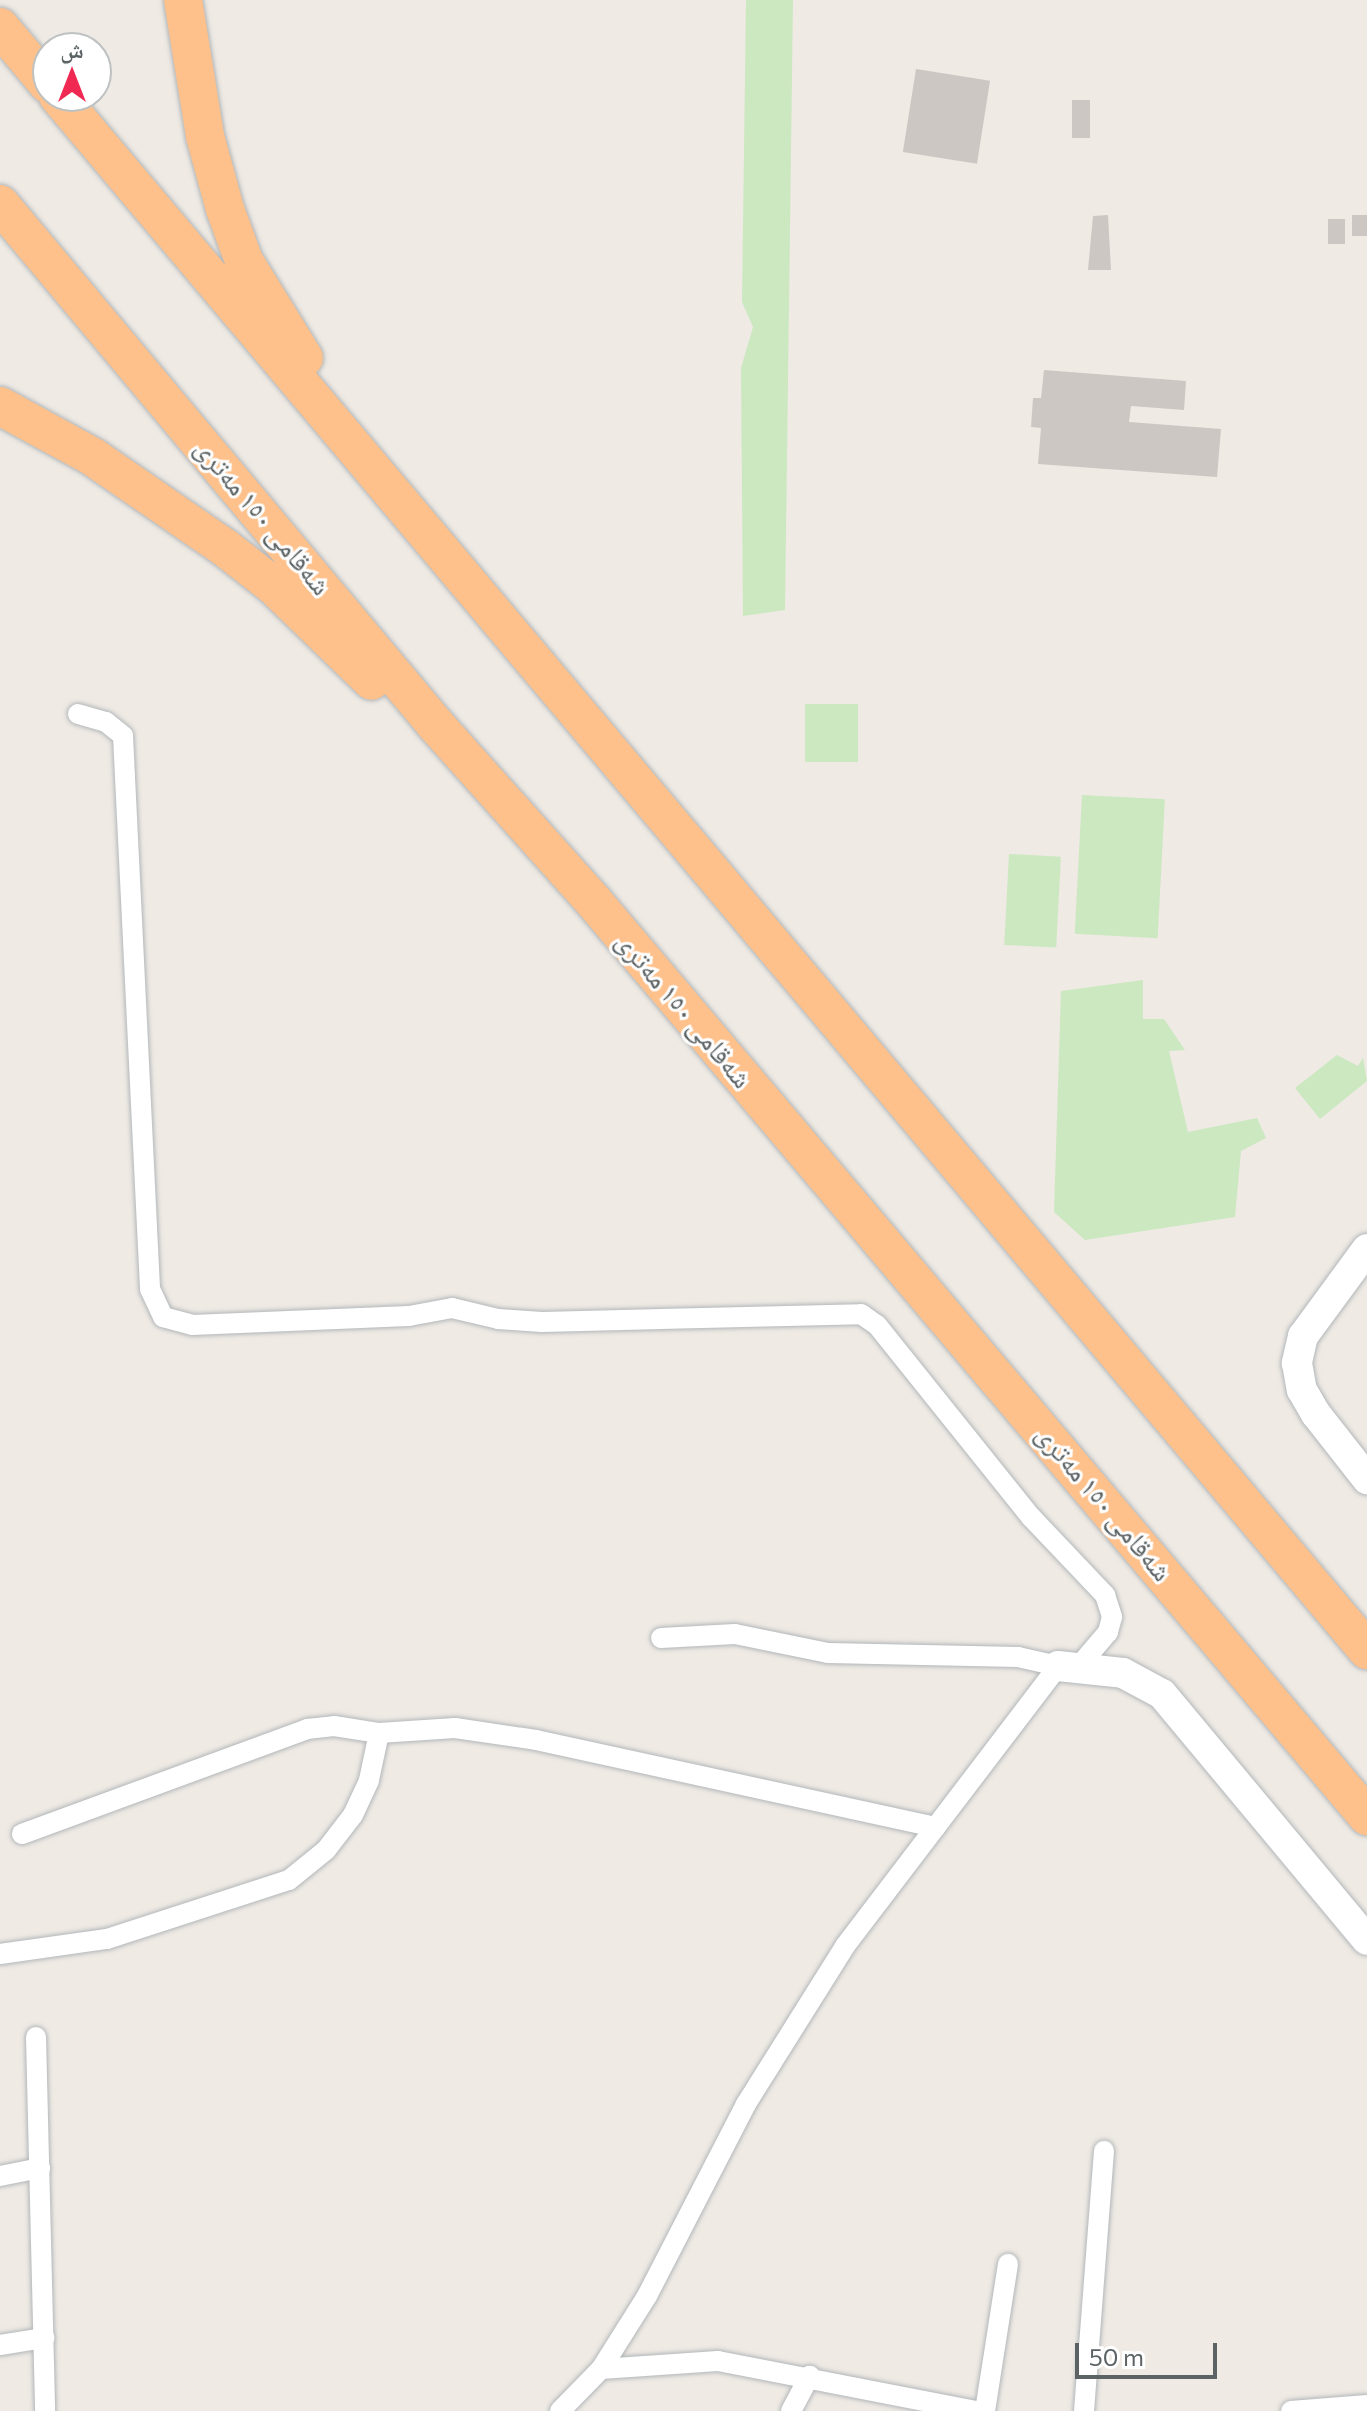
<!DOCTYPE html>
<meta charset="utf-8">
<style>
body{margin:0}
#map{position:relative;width:1367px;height:2411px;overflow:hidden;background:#efeae4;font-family:Commissioner,"Noto Naskh Arabic",sans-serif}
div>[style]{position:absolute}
.green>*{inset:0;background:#cbe8c0;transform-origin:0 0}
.building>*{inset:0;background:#ccc7c3;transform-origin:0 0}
.roads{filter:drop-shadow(0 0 2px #b2b7ba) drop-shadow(0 0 2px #b2b7ba)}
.street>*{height:20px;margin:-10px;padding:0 10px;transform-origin:10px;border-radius:10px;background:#fff}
.secondary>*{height:30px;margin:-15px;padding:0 15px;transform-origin:15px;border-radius:15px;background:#fff}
.highway>*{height:38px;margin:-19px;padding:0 19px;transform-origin:19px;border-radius:19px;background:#ffc18c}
span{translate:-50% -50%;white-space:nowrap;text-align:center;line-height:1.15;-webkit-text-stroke:6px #fff;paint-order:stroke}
.street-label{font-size:28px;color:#5c6365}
.north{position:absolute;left:32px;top:32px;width:80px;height:80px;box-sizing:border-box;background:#fff;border:2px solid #bec1c1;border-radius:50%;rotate:0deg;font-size:22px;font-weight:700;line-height:32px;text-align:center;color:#5c6365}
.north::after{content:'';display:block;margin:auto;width:28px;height:36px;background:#f02953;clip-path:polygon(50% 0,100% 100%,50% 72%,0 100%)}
.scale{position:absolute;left:1075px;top:2343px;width:142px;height:36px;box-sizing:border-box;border:4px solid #5c6365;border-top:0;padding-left:10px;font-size:24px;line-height:28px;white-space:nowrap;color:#5c6365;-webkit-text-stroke:6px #fff;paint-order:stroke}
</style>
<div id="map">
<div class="green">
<i style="clip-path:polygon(746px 0,793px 0,785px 610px,743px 616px,741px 368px,753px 327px,742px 302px)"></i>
<i style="left:805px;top:704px;width:53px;height:58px"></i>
<i style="left:1082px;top:795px;width:83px;height:139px;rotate:3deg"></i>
<i style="left:1009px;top:854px;width:52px;height:91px;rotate:3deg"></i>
<i style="clip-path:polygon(1143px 980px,1143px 1019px,1164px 1019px,1185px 1050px,1169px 1051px,1188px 1132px,1257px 1118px,1266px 1138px,1241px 1151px,1235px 1217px,1085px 1240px,1054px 1212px,1061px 991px)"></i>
<i style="clip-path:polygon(1337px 1055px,1358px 1066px,1363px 1058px,1367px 1081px,1320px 1119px,1295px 1088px)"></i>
</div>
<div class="building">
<i style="left:916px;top:69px;width:75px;height:84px;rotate:9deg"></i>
<i style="left:1072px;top:100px;width:18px;height:38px"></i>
<i style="clip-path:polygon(1108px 215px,1111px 270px,1088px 270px,1093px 216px)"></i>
<i style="left:1367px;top:215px;width:21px;height:15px;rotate:90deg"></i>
<i style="left:1328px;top:219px;width:17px;height:25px"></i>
<i style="clip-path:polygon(1044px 370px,1186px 381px,1184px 410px,1131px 406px,1129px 422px,1221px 429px,1217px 477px,1038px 464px,1041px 428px,1031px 427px,1033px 398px,1041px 398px)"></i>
</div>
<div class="roads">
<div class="street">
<i style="left:78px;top:714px;width:29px;rotate:16deg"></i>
<i style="left:106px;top:722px;width:22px;rotate:39deg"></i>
<i style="left:123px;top:736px;width:554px;rotate:87.2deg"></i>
<i style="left:150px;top:1289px;width:31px;rotate:65deg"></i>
<i style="left:163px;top:1317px;width:30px;rotate:15deg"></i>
<i style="left:192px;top:1325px;width:217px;rotate:-2.4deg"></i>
<i style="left:409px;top:1316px;width:44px;rotate:-10.5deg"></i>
<i style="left:452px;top:1308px;width:47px;rotate:13.4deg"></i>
<i style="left:498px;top:1319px;width:44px;rotate:3.9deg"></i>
<i style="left:542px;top:1322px;width:319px;rotate:-1.4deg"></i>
<i style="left:861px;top:1314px;width:19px;rotate:35deg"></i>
<i style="left:877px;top:1325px;width:246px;rotate:51.3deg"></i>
<i style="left:1031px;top:1517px;width:108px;rotate:46.5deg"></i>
<i style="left:1105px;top:1595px;width:23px;rotate:72deg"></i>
<i style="left:1112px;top:1617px;width:16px;rotate:105deg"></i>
<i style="left:1108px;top:1632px;width:43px;rotate:130.3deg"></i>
<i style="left:22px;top:1834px;width:304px;rotate:-20.2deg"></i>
<i style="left:307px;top:1729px;width:27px;rotate:-6deg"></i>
<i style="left:334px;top:1726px;width:46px;rotate:8.8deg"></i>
<i style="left:379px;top:1733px;width:76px;rotate:-3.8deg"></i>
<i style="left:455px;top:1728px;width:82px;rotate:8.4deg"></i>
<i style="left:536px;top:1740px;width:409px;rotate:12.3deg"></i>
<i style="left:0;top:1954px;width:108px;rotate:-8deg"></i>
<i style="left:107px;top:1939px;width:191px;rotate:-18deg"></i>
<i style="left:289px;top:1880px;width:48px;rotate:-39deg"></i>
<i style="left:326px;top:1850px;width:44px;rotate:-52.4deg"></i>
<i style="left:353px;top:1815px;width:38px;rotate:-65deg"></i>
<i style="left:369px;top:1780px;width:48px;rotate:-78deg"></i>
<i style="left:36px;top:2037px;width:374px;rotate:88.6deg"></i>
<i style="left:0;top:2176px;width:41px;rotate:-11.3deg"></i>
<i style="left:0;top:2345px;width:45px;rotate:-9deg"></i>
<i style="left:601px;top:2369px;width:117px;rotate:-3.9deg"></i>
<i style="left:718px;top:2361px;width:263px;rotate:11deg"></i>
<i style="left:560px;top:2411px;width:59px;rotate:-45.7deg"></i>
<i style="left:601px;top:2369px;width:86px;rotate:-57.8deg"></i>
<i style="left:647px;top:2296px;width:216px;rotate:-62.7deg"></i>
<i style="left:746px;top:2104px;width:186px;rotate:-57.9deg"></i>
<i style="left:845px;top:1946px;width:352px;rotate:-52.7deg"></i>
<i style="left:1058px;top:1666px;width:41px;rotate:-167.3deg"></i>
<i style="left:1018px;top:1657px;width:190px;rotate:-178.8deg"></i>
<i style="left:828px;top:1653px;width:95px;rotate:-168.5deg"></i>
<i style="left:735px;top:1634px;width:74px;rotate:176.9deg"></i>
<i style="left:791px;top:2411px;width:40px;rotate:-62deg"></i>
<i style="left:985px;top:2411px;width:149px;rotate:-81.1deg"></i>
<i style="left:1084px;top:2411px;width:261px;rotate:-85.6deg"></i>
<i style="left:1291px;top:2411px;width:76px;rotate:-4.5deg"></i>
</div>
<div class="secondary">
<i style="left:1367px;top:1249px;width:108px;rotate:126.3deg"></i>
<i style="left:1303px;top:1336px;width:28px;rotate:103deg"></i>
<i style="left:1297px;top:1363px;width:27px;rotate:80deg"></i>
<i style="left:1302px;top:1390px;width:28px;rotate:60deg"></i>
<i style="left:1316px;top:1414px;width:83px;rotate:51.9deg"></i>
<i style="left:1058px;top:1666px;width:65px;rotate:6.1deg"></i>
<i style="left:1123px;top:1673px;width:44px;rotate:28.3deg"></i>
<i style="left:1162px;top:1694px;width:320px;rotate:50.2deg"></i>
</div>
<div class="highway">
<i style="left:183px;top:0;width:138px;rotate:80.8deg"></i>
<i style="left:205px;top:136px;width:76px;rotate:74.7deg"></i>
<i style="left:225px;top:209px;width:55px;rotate:69.9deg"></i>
<i style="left:244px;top:261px;width:114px;rotate:58.3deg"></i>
<i style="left:0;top:27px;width:75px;rotate:49.9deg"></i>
<i style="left:58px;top:96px;width:2032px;rotate:49.89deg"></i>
<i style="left:0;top:204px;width:678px;rotate:50.09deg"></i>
<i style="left:435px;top:724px;width:240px;rotate:48.2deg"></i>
<i style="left:595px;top:903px;width:1196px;rotate:49.78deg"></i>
<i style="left:0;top:406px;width:106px;rotate:28.7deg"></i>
<i style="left:93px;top:457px;width:159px;rotate:34.5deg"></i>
<i style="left:224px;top:547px;width:63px;rotate:38deg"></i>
<i style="left:274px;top:586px;width:136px;rotate:44.1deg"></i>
</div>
</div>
<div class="street-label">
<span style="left:264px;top:516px;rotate:50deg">شەقامی ١٥٠ مەتری</span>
<span style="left:685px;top:1009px;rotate:50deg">شەقامی ١٥٠ مەتری</span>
<span style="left:1105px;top:1502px;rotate:50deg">شەقامی ١٥٠ مەتری</span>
</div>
<div class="north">ش</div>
<div class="scale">50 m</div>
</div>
